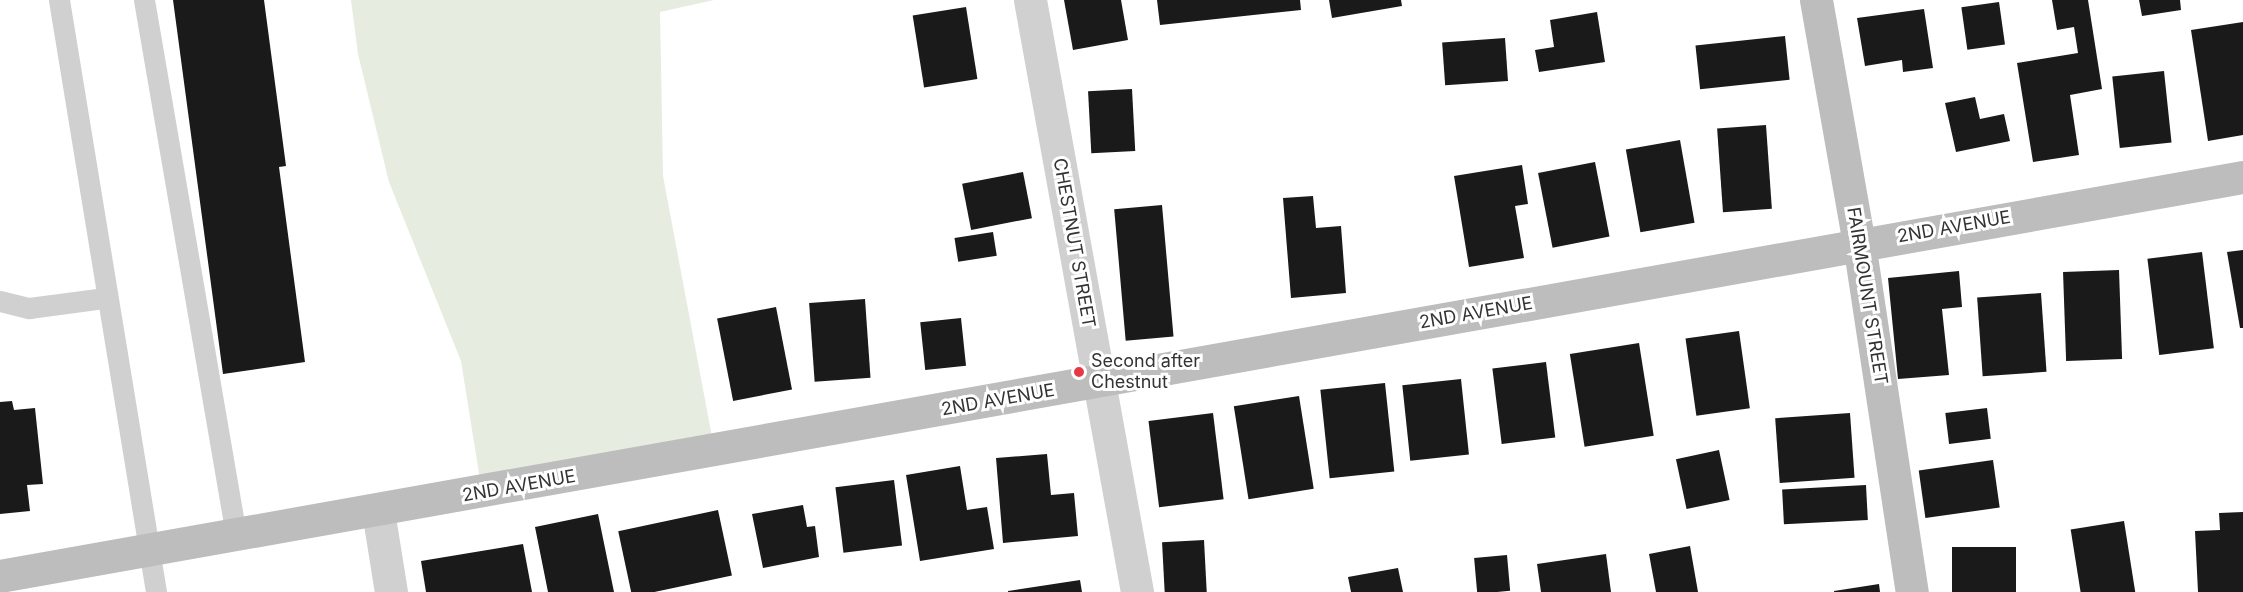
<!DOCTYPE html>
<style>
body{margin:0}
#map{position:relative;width:2243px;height:592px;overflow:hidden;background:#fff;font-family:Inter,sans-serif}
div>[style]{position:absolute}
.green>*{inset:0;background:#e6ecdf}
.building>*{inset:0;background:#1a1a1a;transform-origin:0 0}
.lane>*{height:21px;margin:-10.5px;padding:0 10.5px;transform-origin:10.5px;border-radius:10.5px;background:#d0d0d0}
.street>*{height:33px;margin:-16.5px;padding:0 16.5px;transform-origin:16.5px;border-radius:16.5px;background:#d0d0d0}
.secondary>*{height:33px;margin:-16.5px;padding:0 16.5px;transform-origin:16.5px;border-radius:16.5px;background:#bdbdbd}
.dots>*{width:16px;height:16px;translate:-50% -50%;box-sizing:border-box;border:3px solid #fff;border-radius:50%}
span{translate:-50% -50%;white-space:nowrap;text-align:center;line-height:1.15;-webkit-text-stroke:6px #fff;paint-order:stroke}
.street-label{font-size:18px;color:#333}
.poi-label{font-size:18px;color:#333}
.left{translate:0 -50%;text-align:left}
</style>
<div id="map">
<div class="green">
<i style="clip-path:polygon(351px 0,714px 0,660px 12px,663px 176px,712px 437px,481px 486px,461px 361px,389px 182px,358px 54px)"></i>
</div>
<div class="building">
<i style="clip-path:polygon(173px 0,264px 0,286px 166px,279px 167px,305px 362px,223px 374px)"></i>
<i style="clip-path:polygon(1064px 0,1121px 0,1128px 40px,1073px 50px)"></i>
<i style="clip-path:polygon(1157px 0,1300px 0,1301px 10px,1160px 25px)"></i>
<i style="clip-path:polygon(1329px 0,1401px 0,1402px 6px,1332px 18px)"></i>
<i style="clip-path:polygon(2052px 0,2088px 0,2102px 89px,2070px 95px,2079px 155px,2033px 162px,2017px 63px,2078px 53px,2074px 27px,2057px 30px)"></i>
<i style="clip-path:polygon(2139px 0,2180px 0,2181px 10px,2142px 16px)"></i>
<i style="left:1999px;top:2px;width:43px;height:38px;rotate:82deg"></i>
<i style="left:966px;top:7px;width:73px;height:54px;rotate:81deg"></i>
<i style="clip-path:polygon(1924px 9px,1933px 68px,1903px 72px,1902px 60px,1865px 66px,1857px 18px)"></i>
<i style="clip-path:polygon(1597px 12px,1605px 62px,1539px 72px,1535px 50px,1554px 47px,1550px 20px)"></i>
<i style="clip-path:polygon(2243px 22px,2243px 135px,2208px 141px,2191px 30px)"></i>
<i style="left:1785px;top:36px;width:44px;height:90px;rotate:84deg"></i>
<i style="left:1505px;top:38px;width:43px;height:63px;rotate:86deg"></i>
<i style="left:2164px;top:71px;width:72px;height:52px;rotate:84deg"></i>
<i style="left:1132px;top:89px;width:62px;height:44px;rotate:87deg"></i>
<i style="clip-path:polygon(1975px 97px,1980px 119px,2004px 114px,2010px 141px,1956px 152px,1945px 103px)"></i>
<i style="left:1766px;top:125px;width:84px;height:49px;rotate:86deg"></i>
<i style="left:1680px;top:140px;width:84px;height:55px;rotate:80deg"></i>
<i style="left:1595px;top:162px;width:76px;height:58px;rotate:79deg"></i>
<i style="clip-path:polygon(1522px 165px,1528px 204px,1515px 206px,1524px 258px,1469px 267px,1454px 176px)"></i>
<i style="left:1023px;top:172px;width:47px;height:62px;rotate:79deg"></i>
<i style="clip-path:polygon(1313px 196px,1316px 228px,1341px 226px,1346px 293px,1291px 298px,1283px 198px)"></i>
<i style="left:1162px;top:205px;width:132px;height:48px;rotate:85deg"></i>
<i style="left:993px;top:232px;width:24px;height:39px;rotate:81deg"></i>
<i style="clip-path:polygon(2243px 250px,2243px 328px,2240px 328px,2227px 252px)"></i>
<i style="left:2202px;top:252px;width:97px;height:55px;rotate:83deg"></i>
<i style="left:2119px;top:270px;width:89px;height:56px;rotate:88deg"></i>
<i style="clip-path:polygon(1959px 271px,1962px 307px,1942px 309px,1949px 375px,1898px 379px,1888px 278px)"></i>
<i style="left:2041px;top:293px;width:79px;height:64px;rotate:86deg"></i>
<i style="left:865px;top:299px;width:79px;height:56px;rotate:86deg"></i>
<i style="left:776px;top:307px;width:84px;height:60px;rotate:79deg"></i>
<i style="left:961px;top:318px;width:48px;height:41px;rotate:84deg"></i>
<i style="left:1739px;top:331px;width:78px;height:54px;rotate:82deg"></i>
<i style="left:1639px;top:343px;width:94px;height:70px;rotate:81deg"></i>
<i style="left:1546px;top:362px;width:76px;height:54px;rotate:83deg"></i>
<i style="left:1461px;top:379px;width:76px;height:59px;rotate:84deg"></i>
<i style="left:1385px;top:383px;width:89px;height:65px;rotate:84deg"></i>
<i style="left:1299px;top:396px;width:94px;height:66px;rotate:81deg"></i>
<i style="clip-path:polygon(12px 401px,14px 410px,35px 408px,43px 484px,27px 485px,30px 511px,0 514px,0 402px)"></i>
<i style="left:1987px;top:408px;width:31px;height:42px;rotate:83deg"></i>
<i style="left:1213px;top:413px;width:87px;height:65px;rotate:83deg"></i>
<i style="left:1850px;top:413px;width:65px;height:75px;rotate:86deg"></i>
<i style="left:1719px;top:450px;width:51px;height:44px;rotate:78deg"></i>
<i style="clip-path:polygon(1047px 454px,1051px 495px,1074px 493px,1078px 536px,1003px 543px,996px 458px)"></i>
<i style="left:1993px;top:460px;width:48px;height:75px;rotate:82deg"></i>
<i style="clip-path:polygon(960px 466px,967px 510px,987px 507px,994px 549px,920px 561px,906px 475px)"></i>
<i style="left:894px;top:480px;width:66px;height:59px;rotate:83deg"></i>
<i style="left:1866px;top:485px;width:35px;height:84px;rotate:87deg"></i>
<i style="clip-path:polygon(803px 505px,807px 527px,815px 526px,819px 557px,763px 568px,752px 514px)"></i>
<i style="left:718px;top:510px;width:67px;height:102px;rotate:78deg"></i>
<i style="clip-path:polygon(2243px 512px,2243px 592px,2198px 592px,2195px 531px,2220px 530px,2219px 513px)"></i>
<i style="clip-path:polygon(598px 514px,614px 592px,548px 592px,535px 527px)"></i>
<i style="left:2124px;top:521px;width:72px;height:54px;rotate:81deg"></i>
<i style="left:1204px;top:540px;width:52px;height:42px;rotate:87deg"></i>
<i style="clip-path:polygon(523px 544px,532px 592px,426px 592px,421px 561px)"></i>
<i style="clip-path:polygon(1690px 546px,1698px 592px,1656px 592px,1649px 554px)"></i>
<i style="left:2016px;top:547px;width:45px;height:64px;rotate:90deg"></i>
<i style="clip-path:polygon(1606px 554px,1611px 592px,1541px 592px,1537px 564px)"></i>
<i style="left:1507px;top:555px;width:36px;height:33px;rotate:85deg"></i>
<i style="clip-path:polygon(1398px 568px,1403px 592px,1351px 592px,1348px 577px)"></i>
<i style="clip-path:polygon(1080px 580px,1082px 592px,1008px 592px,1008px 591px)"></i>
<i style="clip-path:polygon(1879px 584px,1880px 592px,1834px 592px,1834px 591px)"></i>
</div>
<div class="lane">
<i style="left:59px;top:0;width:600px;rotate:80.69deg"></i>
<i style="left:144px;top:0;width:543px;rotate:80.24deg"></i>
<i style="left:0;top:301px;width:30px;rotate:14deg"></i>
<i style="left:29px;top:308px;width:77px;rotate:-7.5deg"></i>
</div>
<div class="street">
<i style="left:1030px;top:0;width:602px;rotate:79.75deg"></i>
<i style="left:378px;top:511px;width:82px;rotate:80.9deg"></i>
</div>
<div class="secondary">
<i style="left:1816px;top:0;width:247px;rotate:80deg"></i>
<i style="left:1859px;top:243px;width:353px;rotate:81.4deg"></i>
<i style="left:0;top:576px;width:2278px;rotate:-10.09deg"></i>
</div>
<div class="dots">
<i style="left:1079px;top:372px;background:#e63946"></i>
</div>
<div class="street-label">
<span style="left:1954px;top:227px;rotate:-10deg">2ND AVENUE</span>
<span style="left:1074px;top:243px;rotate:80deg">CHESTNUT STREET</span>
<span style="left:1867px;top:296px;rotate:81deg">FAIRMOUNT STREET</span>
<span style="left:1476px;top:313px;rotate:-10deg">2ND AVENUE</span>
<span style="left:998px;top:400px;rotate:-10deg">2ND AVENUE</span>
<span style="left:519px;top:486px;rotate:-10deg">2ND AVENUE</span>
</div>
<div class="poi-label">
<span class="left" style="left:1091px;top:372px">Second after<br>Chestnut</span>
</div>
</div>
